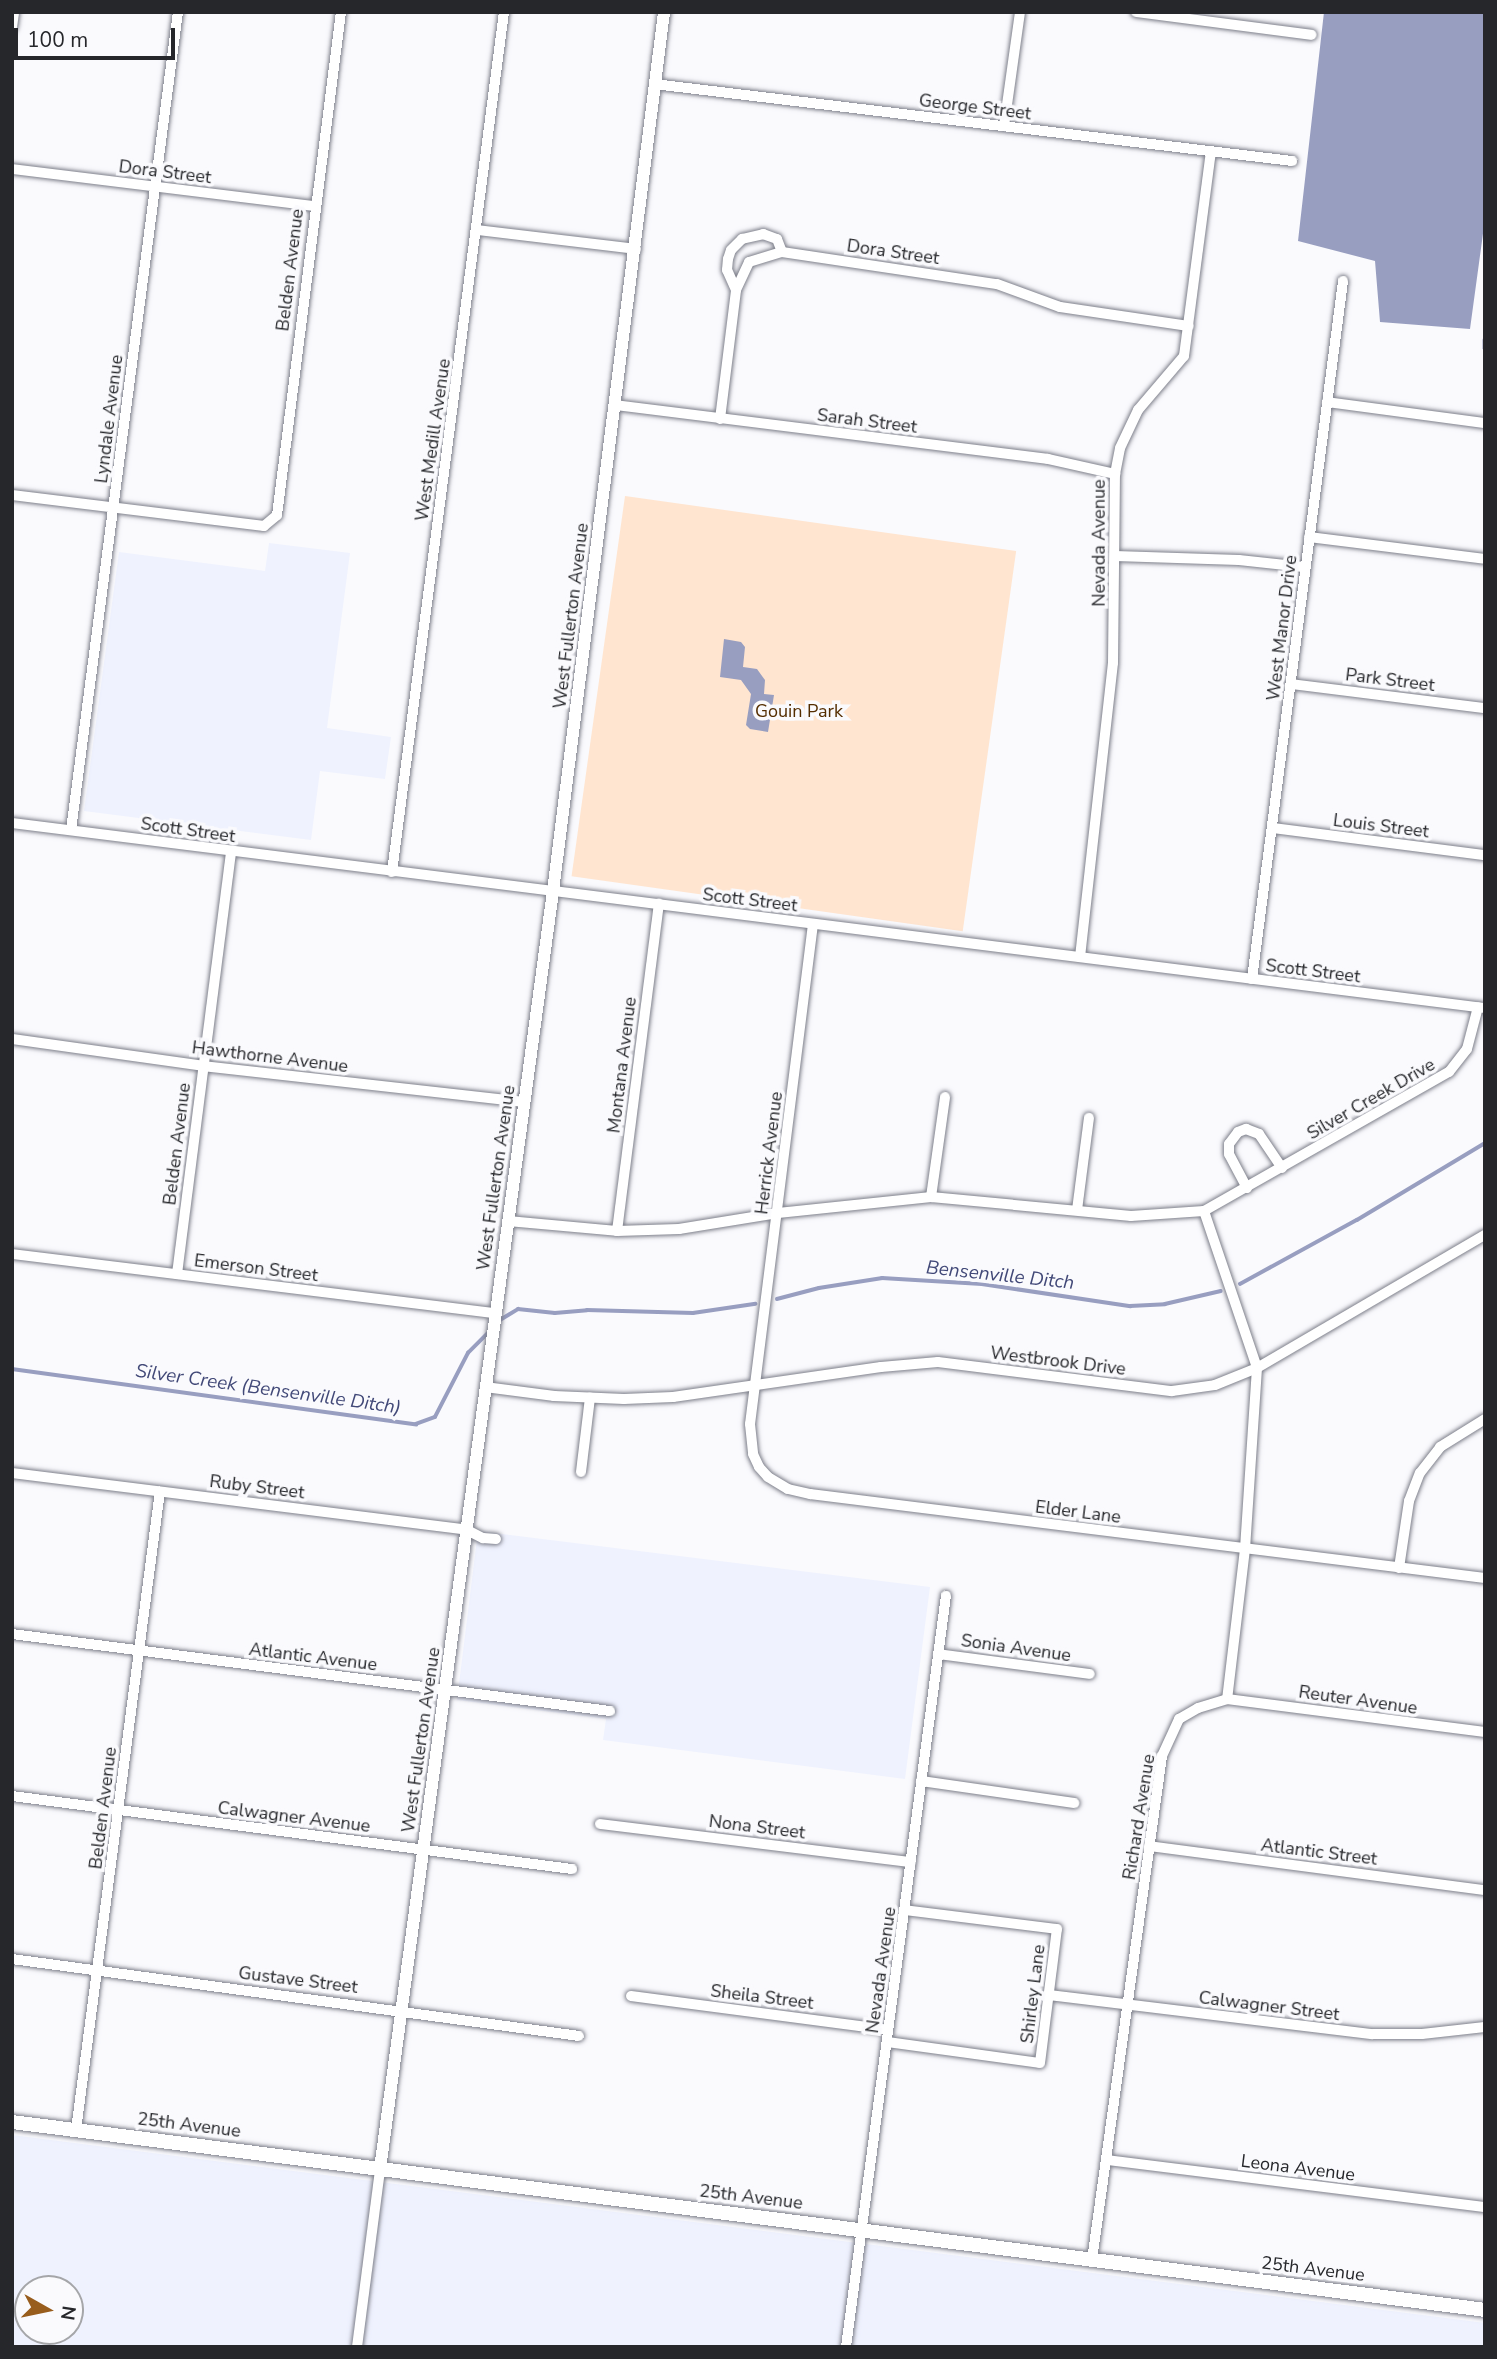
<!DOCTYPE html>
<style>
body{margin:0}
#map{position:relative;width:1497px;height:2359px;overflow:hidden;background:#fafafd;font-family:"Nunito Sans",sans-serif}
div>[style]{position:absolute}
.built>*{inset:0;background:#eff2fe}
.green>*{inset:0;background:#ffe5d0;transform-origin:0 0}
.water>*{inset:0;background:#989ec0}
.stream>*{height:3.5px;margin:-1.75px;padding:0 1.75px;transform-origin:1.75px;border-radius:1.75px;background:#989ec0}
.roads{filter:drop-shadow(0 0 2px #7d7f8a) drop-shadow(0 0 2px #7d7f8a)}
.minor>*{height:10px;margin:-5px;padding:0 5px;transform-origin:5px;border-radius:5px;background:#fff}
.tertiary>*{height:12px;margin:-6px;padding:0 6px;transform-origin:6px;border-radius:6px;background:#fff}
.secondary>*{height:14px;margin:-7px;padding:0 7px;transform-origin:7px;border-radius:7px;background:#fff}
span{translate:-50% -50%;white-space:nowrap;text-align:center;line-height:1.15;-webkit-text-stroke:7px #fafafd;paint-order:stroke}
.street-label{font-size:18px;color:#26272b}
.park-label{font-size:18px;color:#542d00}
.water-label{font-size:19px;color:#424978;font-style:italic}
.frame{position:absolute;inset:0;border:14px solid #26272b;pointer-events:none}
.north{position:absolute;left:14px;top:2275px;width:70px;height:70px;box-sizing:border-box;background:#fafafd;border:2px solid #a5a6a9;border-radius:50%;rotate:99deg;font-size:19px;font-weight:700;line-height:28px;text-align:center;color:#26272b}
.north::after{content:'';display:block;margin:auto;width:24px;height:32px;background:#985d1d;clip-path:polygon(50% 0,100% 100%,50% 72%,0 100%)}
.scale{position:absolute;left:14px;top:28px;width:161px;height:32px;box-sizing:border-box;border:4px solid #26272b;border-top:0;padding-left:9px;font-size:21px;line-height:24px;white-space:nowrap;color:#26272b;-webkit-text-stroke:5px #fafafd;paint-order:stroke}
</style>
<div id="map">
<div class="built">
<i style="clip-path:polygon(269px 543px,350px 553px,327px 728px,391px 737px,385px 779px,320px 771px,311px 840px,84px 811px,119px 552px,265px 571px)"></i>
<i style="clip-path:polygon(478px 1531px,930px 1587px,905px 1779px,603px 1740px,606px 1719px,457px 1700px)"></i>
<i style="clip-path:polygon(evenodd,12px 2135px,1485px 2323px,1485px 2347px,12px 2347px,12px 2135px,28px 2289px,70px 2289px,70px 2331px,28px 2331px,28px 2289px)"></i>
</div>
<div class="green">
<i style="left:625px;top:496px;width:395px;height:384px;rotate:8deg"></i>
</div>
<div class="water">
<i style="clip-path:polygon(1324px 12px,1485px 12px,1485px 219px,1470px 329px,1380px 322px,1375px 261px,1298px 241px)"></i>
<i style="clip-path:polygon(724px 639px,741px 642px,745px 647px,743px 667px,757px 669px,765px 680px,764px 694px,774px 695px,768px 732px,750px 729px,746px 725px,751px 694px,741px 680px,720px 677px)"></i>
</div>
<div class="stream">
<i style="left:1485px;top:340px;width:8px;rotate:90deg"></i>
<i style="left:1240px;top:1284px;width:133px;rotate:-28.7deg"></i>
<i style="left:1357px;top:1220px;width:149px;rotate:-31deg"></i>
<i style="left:777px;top:1299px;width:43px;rotate:-14.7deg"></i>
<i style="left:819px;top:1288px;width:64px;rotate:-9deg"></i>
<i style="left:882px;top:1278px;width:100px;rotate:3.4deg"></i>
<i style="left:982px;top:1284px;width:150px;rotate:8.5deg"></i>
<i style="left:1130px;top:1306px;width:35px;rotate:-3deg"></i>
<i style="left:1165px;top:1304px;width:57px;rotate:-13.1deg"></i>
<i style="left:500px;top:1320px;width:21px;rotate:-31deg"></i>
<i style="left:518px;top:1309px;width:37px;rotate:6deg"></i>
<i style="left:555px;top:1313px;width:32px;rotate:-5deg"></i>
<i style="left:587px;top:1310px;width:106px;rotate:1.6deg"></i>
<i style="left:693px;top:1313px;width:63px;rotate:-8.3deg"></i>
<i style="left:12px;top:1369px;width:408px;rotate:7.8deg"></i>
<i style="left:416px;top:1424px;width:20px;rotate:-20deg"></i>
<i style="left:435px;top:1417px;width:72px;rotate:-62.7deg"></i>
<i style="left:468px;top:1353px;width:31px;rotate:-45deg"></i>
</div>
<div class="roads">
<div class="minor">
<i style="left:1136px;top:12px;width:177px;rotate:7.4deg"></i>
<i style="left:12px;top:27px;width:15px;rotate:-82deg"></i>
<i style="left:654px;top:84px;width:643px;rotate:6.88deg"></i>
<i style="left:1004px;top:126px;width:115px;rotate:-82deg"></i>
<i style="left:12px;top:169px;width:304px;rotate:7deg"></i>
<i style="left:477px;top:230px;width:160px;rotate:6.8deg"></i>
<i style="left:736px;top:290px;width:22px;rotate:-114deg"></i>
<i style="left:727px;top:270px;width:11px;rotate:-85deg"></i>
<i style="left:728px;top:259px;width:9px;rotate:-72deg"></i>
<i style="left:731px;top:250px;width:16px;rotate:-45deg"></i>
<i style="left:742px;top:239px;width:22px;rotate:-13deg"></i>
<i style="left:763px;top:234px;width:15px;rotate:20deg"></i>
<i style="left:777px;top:239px;width:14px;rotate:69deg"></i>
<i style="left:1327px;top:402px;width:159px;rotate:7.6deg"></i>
<i style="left:615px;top:405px;width:436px;rotate:7.1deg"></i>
<i style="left:1048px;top:459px;width:69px;rotate:12.6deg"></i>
<i style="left:720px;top:419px;width:130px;rotate:-82.9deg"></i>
<i style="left:736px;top:290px;width:31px;rotate:-65deg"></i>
<i style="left:749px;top:262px;width:34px;rotate:-17deg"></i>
<i style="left:782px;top:252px;width:217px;rotate:8.5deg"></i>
<i style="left:997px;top:284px;width:67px;rotate:20.1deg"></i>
<i style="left:1060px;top:307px;width:130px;rotate:8.4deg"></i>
<i style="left:12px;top:495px;width:254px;rotate:7deg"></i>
<i style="left:264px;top:526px;width:17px;rotate:-40deg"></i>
<i style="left:277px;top:515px;width:507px;rotate:-82.75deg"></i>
<i style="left:1309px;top:537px;width:177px;rotate:7.1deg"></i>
<i style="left:1115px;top:556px;width:124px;rotate:1.8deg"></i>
<i style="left:1239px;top:560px;width:65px;rotate:6.1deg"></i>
<i style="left:1291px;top:684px;width:195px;rotate:7.1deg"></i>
<i style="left:12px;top:823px;width:1485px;rotate:7.16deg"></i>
<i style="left:1273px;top:828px;width:214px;rotate:7.3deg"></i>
<i style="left:71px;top:830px;width:825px;rotate:-82.55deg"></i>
<i style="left:392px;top:872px;width:867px;rotate:-82.58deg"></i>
<i style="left:813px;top:924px;width:504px;rotate:97.18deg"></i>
<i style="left:750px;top:1424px;width:30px;rotate:84deg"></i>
<i style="left:753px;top:1454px;width:14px;rotate:65deg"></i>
<i style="left:759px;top:1467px;width:13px;rotate:48deg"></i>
<i style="left:768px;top:1477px;width:23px;rotate:31deg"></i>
<i style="left:788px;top:1489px;width:23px;rotate:13deg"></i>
<i style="left:810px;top:1494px;width:680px;rotate:7.09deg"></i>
<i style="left:1080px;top:957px;width:296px;rotate:-83.6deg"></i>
<i style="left:1113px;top:663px;width:189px;rotate:-89.4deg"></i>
<i style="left:1115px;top:474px;width:26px;rotate:-79deg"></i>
<i style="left:1120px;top:448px;width:42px;rotate:-64.7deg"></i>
<i style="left:1138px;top:410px;width:71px;rotate:-49.6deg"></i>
<i style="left:1184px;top:356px;width:206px;rotate:-82.5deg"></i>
<i style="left:1252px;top:979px;width:704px;rotate:-82.57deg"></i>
<i style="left:12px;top:1039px;width:193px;rotate:8deg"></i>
<i style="left:203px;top:1066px;width:323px;rotate:6.4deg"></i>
<i style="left:1247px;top:1188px;width:38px;rotate:-118deg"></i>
<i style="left:1229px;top:1154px;width:10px;rotate:-90deg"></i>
<i style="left:1229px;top:1144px;width:15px;rotate:-53deg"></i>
<i style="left:1238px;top:1132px;width:9px;rotate:-21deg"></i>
<i style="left:1246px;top:1129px;width:14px;rotate:21deg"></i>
<i style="left:1259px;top:1134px;width:41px;rotate:55.9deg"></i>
<i style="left:931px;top:1197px;width:101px;rotate:-82deg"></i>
<i style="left:1077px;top:1210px;width:93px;rotate:-82.6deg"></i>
<i style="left:1204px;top:1211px;width:166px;rotate:71.3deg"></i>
<i style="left:1257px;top:1368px;width:181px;rotate:93.8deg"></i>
<i style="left:1245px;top:1549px;width:151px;rotate:96.8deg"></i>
<i style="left:508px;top:1221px;width:109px;rotate:5.2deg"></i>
<i style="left:617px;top:1231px;width:62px;rotate:-1.8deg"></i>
<i style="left:679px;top:1229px;width:100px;rotate:-9.2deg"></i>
<i style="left:778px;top:1213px;width:154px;rotate:-6deg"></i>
<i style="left:931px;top:1197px;width:201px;rotate:5.4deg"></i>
<i style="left:1131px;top:1216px;width:73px;rotate:-3.9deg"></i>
<i style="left:1204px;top:1211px;width:282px;rotate:-29.6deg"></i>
<i style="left:1449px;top:1072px;width:29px;rotate:-52deg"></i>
<i style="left:1467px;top:1049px;width:43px;rotate:-75.3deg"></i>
<i style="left:617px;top:1231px;width:330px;rotate:-82.7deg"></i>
<i style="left:12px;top:1254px;width:488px;rotate:7deg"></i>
<i style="left:177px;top:1274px;width:426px;rotate:-82.7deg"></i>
<i style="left:485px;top:1387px;width:70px;rotate:7.4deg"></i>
<i style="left:554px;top:1396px;width:70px;rotate:2.5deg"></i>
<i style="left:624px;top:1399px;width:49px;rotate:-2.3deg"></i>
<i style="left:673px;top:1397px;width:210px;rotate:-8.2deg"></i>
<i style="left:881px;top:1367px;width:57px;rotate:-5deg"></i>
<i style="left:938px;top:1362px;width:236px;rotate:7.1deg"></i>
<i style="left:1172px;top:1391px;width:43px;rotate:-7.9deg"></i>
<i style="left:1215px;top:1385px;width:45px;rotate:-22deg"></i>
<i style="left:1257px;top:1368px;width:264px;rotate:-30.3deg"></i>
<i style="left:581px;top:1472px;width:75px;rotate:-83.1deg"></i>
<i style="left:12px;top:1473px;width:459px;rotate:7.1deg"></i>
<i style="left:467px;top:1530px;width:18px;rotate:27deg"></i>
<i style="left:483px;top:1538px;width:13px;rotate:4deg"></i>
<i style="left:1399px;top:1568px;width:68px;rotate:-81.5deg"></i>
<i style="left:1409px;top:1501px;width:30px;rotate:-69deg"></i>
<i style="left:1420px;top:1473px;width:33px;rotate:-52deg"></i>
<i style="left:1440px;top:1447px;width:53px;rotate:-31.9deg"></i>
<i style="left:12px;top:1634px;width:603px;rotate:7.34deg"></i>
<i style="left:938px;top:1654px;width:153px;rotate:7.5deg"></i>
<i style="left:921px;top:1781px;width:155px;rotate:8.2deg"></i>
<i style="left:12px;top:1796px;width:565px;rotate:7.43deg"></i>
<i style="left:600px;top:1824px;width:313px;rotate:7deg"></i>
<i style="left:1149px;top:1846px;width:339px;rotate:7.5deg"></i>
<i style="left:12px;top:1959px;width:572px;rotate:7.73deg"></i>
<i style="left:1049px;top:1995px;width:326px;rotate:6.9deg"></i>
<i style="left:1373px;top:2034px;width:49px"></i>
<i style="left:1422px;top:2034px;width:63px;rotate:-6.3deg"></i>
<i style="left:631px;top:1996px;width:259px;rotate:7.5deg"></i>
<i style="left:887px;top:2042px;width:154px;rotate:7.8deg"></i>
<i style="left:1040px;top:2063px;width:135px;rotate:-82.8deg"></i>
<i style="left:1057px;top:1929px;width:154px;rotate:-172.9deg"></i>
<i style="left:76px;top:2130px;width:644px;rotate:-82.51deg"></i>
<i style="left:1107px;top:2160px;width:381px;rotate:7.1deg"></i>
<i style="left:1092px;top:2260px;width:509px;rotate:-82.09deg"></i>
<i style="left:1162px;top:1756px;width:41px;rotate:-65.3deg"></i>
<i style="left:1179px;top:1719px;width:22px;rotate:-30deg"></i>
<i style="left:1198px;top:1708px;width:30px;rotate:-17deg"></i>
<i style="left:1227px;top:1699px;width:260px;rotate:7.3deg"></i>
<i style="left:357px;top:2347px;width:179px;rotate:-82.6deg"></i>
<i style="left:846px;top:2347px;width:758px;rotate:-82.42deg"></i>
</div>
<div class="tertiary">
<i style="left:380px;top:2169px;width:1290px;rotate:-82.29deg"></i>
<i style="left:553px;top:891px;width:886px;rotate:-82.8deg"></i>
</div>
<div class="secondary">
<i style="left:12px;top:2122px;width:1485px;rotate:7.27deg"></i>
</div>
</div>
<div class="street-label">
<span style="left:975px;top:107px;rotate:7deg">George Street</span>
<span style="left:165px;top:172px;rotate:7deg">Dora Street</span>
<span style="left:893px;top:252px;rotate:8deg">Dora Street</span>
<span style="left:290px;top:270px;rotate:-83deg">Belden Avenue</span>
<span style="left:109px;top:419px;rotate:-83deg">Lyndale Avenue</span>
<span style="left:867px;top:421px;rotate:7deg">Sarah Street</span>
<span style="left:433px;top:440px;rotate:-82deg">West Medill Avenue</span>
<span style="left:1099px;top:543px;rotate:-90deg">Nevada Avenue</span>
<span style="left:571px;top:616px;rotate:-83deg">West Fullerton Avenue</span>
<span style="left:1282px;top:628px;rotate:-83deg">West Manor Drive</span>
<span style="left:1390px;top:680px;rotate:7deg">Park Street</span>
<span style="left:1381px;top:826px;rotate:7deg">Louis Street</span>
<span style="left:188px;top:830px;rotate:8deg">Scott Street</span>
<span style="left:750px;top:900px;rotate:7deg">Scott Street</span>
<span style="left:1313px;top:971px;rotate:7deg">Scott Street</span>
<span style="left:270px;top:1057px;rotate:7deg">Hawthorne Avenue</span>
<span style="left:622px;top:1065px;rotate:-83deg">Montana Avenue</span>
<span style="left:1371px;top:1099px;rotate:-30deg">Silver Creek Drive</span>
<span style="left:177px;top:1144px;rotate:-83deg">Belden Avenue</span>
<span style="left:769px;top:1153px;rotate:-83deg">Herrick Avenue</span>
<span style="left:496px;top:1178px;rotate:-82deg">West Fullerton Avenue</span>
<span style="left:256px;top:1268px;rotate:7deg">Emerson Street</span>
<span style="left:1058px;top:1361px;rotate:7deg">Westbrook Drive</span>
<span style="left:257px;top:1487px;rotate:7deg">Ruby Street</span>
<span style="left:1078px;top:1512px;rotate:7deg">Elder Lane</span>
<span style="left:1016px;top:1648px;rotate:8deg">Sonia Avenue</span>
<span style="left:313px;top:1657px;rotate:7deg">Atlantic Avenue</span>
<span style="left:1358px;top:1700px;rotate:8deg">Reuter Avenue</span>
<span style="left:421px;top:1740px;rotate:-82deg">West Fullerton Avenue</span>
<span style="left:103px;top:1808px;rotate:-83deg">Belden Avenue</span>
<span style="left:294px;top:1817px;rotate:7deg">Calwagner Avenue</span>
<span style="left:1139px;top:1817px;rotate:-81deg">Richard Avenue</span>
<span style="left:757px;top:1827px;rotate:7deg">Nona Street</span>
<span style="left:1319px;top:1852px;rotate:7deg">Atlantic Street</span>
<span style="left:881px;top:1970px;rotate:-82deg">Nevada Avenue</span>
<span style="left:298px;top:1980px;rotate:7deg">Gustave Street</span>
<span style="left:1033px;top:1994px;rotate:-83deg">Shirley Lane</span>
<span style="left:762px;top:1997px;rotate:7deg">Sheila Street</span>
<span style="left:1269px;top:2006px;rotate:7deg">Calwagner Street</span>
<span style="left:189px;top:2125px;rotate:7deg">25th Avenue</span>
<span style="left:1298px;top:2168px;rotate:7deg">Leona Avenue</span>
<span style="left:751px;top:2197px;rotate:7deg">25th Avenue</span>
<span style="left:1313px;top:2269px;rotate:7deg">25th Avenue</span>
</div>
<div class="park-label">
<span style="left:799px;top:711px">Gouin Park</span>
</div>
<div class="water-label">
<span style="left:1000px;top:1276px;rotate:6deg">Bensenville Ditch</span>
<span style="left:268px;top:1390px;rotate:8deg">Silver Creek (Bensenville Ditch)</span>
</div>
<div class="frame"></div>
<div class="north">N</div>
<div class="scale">100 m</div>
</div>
